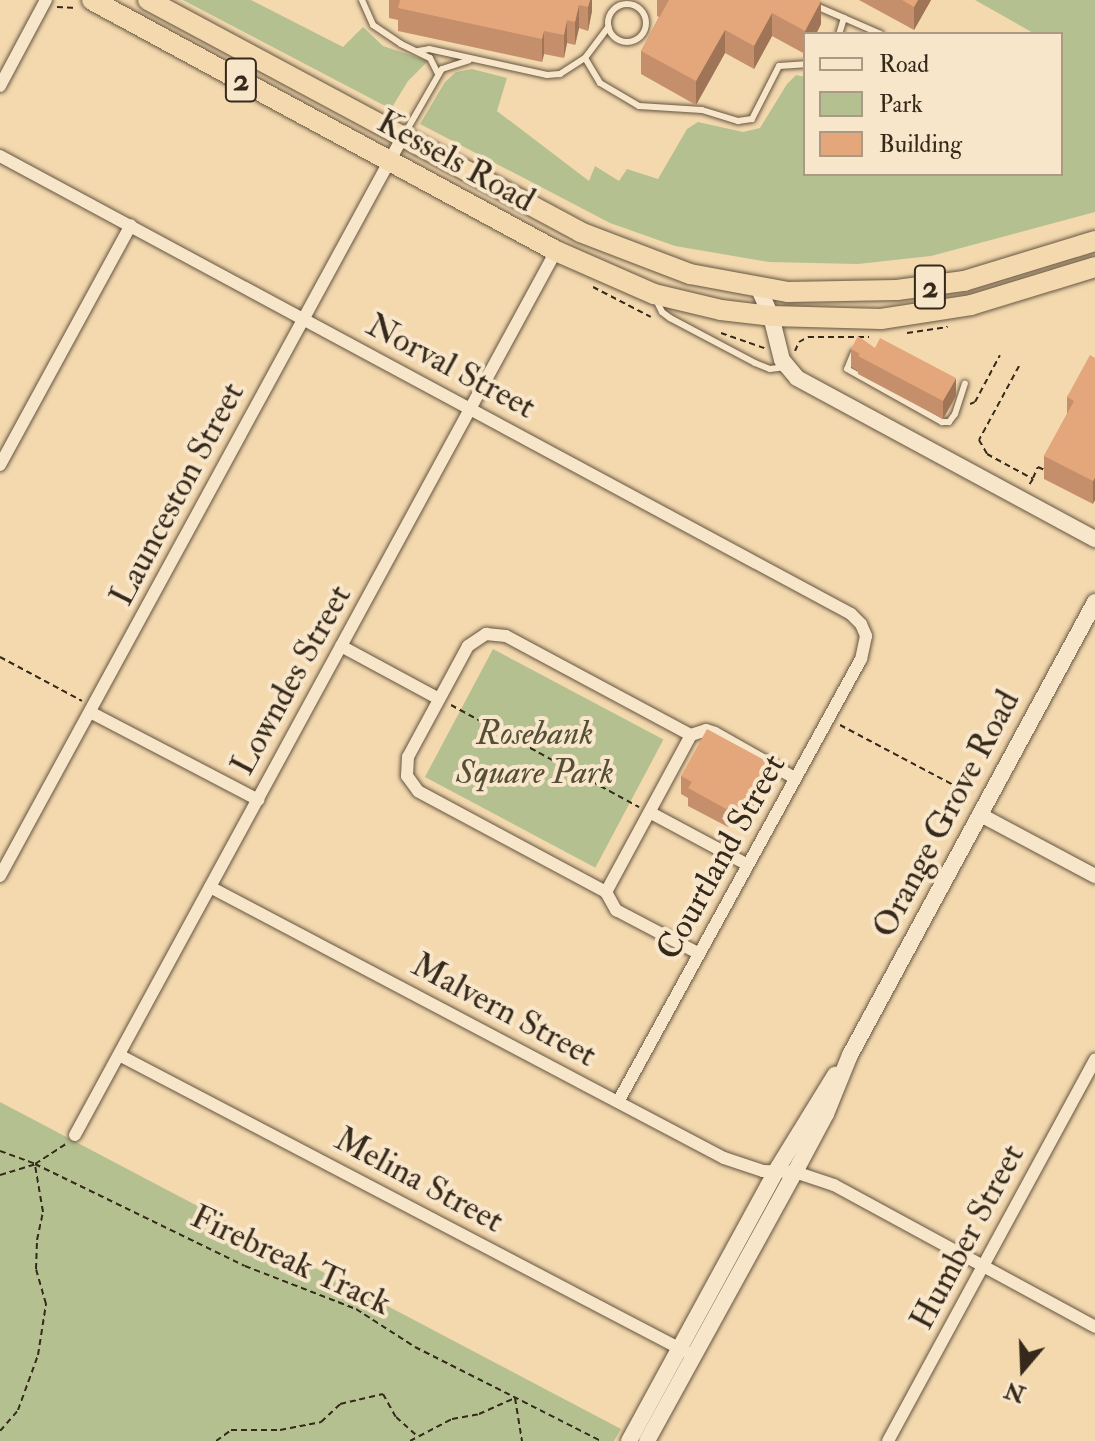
<!DOCTYPE html>
<style>
body{margin:0}
#map{position:relative;width:1095px;height:1441px;overflow:hidden;background:#f4d9af;font-family:"IM FELL Double Pica",serif}
div>[style]{position:absolute}
.green>*{inset:0;background:#b5c090;transform-origin:0 0}
.path>*{height:2px;margin-top:-1px;transform-origin:0;background:repeating-linear-gradient(90deg,#35291b 0 6px,transparent 0 10px)}
.roads{filter:drop-shadow(0 0 2px #655540) drop-shadow(0 0 2px #655540)}
.service>*{height:6px;margin:-3px;padding:0 3px;transform-origin:3px;border-radius:3px;background:#f8e6cb}
.service>.ring{margin:-3px;padding:0;box-sizing:content-box;background:none;border:6px solid #f8e6cb;border-radius:50%}
.minor>*{height:12px;margin:-6px;padding:0 6px;transform-origin:6px;border-radius:6px;background:#f8e6cb}
.tertiary>*{height:14px;margin:-7px;padding:0 7px;transform-origin:7px;border-radius:7px;background:#f8e6cb}
.secondary>*{height:16px;margin:-8px;padding:0 8px;transform-origin:8px;border-radius:8px;background:#f8e6cb}
.trunk>*{height:20px;margin:-10px;padding:0 10px;transform-origin:10px;border-radius:10px;background:#f4d9af}
.wall>*{inset:0;background:#c48f6a}
.shaded-wall>*{inset:0;background:#a07456}
.building>*{inset:0;background:#e4a67b}
span{translate:-50% -50%;white-space:nowrap;text-align:center;line-height:1.15;-webkit-text-stroke:8px #f8e6cb;paint-order:stroke}
.shield-label span{padding:2px 6px;background:#f8e6cb;border:2px solid;border-radius:6px;-webkit-text-stroke-width:0}
.shield-label{font-size:32px;color:#35291b;font-weight:700}
.street-label{font-size:34px;color:#35291b}
.park-label{font-size:34px;color:#554f38;font-style:italic}
.legend{position:absolute;left:803px;top:32px;width:260px;height:144px;box-sizing:border-box;background:#f8e6cb;border:2px solid #aa9a85;margin:0;padding:10px 14px;list-style:none;font-size:24px;color:#35291b}
.legend li{display:flex;align-items:center;gap:16px;height:40px}
.legend b{width:40px;border:2px solid #aa9a85}
.north{position:absolute;left:983px;top:1329px;width:80px;height:80px;-webkit-text-stroke:6px #f8e6cb;paint-order:stroke;rotate:199deg;font-size:22px;font-weight:700;line-height:32px;text-align:center;color:#35291b}
.north::after{content:'';display:block;margin:auto;width:28px;height:36px;background:#35291b;clip-path:polygon(50% 0,100% 100%,50% 72%,0 100%)}
</style>
<div id="map">
<div class="green">
<i style="clip-path:polygon(183px 0,251px 0,343px 47px,363px 27px,383px 46px,428px 61px,408px 81px,391px 109px)"></i>
<i style="clip-path:polygon(975px 0,1095px 0,1095px 212px,931px 256px,858px 264px,769px 262px,675px 246px,610px 223px,420px 124px,445px 82px,456px 72px,472px 69px,507px 78px,497px 111px,589px 181px,595px 166px,619px 181px,627px 169px,658px 179px,687px 129px,698px 122px,743px 132px,760px 128px,787px 84px,796px 75px,805px 77px,805px 174px,1061px 174px,1061px 34px,1035px 34px)"></i>
<i style="left:493px;top:649px;width:193px;height:145px;rotate:28deg"></i>
<i style="clip-path:polygon(0 1102px,621px 1429px,614px 1441px,0 1441px)"></i>
</div>
<div class="path">
<i style="left:57px;top:7px;width:20px;rotate:3deg"></i>
<i style="left:593px;top:287px;width:65px;rotate:27.3deg"></i>
<i style="left:721px;top:333px;width:46px;rotate:19.2deg"></i>
<i style="left:907px;top:333px;width:41px;rotate:-8.3deg"></i>
<i style="left:795px;top:351px;width:10px;rotate:-66deg"></i>
<i style="left:799px;top:342px;width:10px;rotate:-29deg"></i>
<i style="left:808px;top:337px;width:61px"></i>
<i style="left:1019px;top:366px;width:84px;rotate:118.4deg"></i>
<i style="left:979px;top:440px;width:16px;rotate:60deg"></i>
<i style="left:987px;top:454px;width:52px;rotate:28.5deg"></i>
<i style="left:1033px;top:479px;width:7px;rotate:124deg"></i>
<i style="left:970px;top:404px;width:5px;rotate:-22deg"></i>
<i style="left:975px;top:402px;width:53px;rotate:-62deg"></i>
<i style="left:1033px;top:478px;width:12px;rotate:-66deg"></i>
<i style="left:1038px;top:467px;width:10px;rotate:24deg"></i>
<i style="left:0;top:657px;width:93px;rotate:28.2deg"></i>
<i style="left:451px;top:705px;width:214px;rotate:28.5deg"></i>
<i style="left:840px;top:725px;width:149px;rotate:27.9deg"></i>
<i style="left:0;top:1151px;width:37px;rotate:20deg"></i>
<i style="left:35px;top:1164px;width:233px;rotate:25.9deg"></i>
<i style="left:245px;top:1266px;width:119px;rotate:21.2deg"></i>
<i style="left:356px;top:1309px;width:70px;rotate:32.8deg"></i>
<i style="left:415px;top:1347px;width:208px;rotate:26.8deg"></i>
<i style="left:0;top:1175px;width:37px;rotate:-17deg"></i>
<i style="left:35px;top:1164px;width:37px;rotate:-33deg"></i>
<i style="left:0;top:1431px;width:28px;rotate:-49deg"></i>
<i style="left:18px;top:1410px;width:59px;rotate:-70deg"></i>
<i style="left:38px;top:1355px;width:52px;rotate:-81.1deg"></i>
<i style="left:46px;top:1304px;width:36px;rotate:-106deg"></i>
<i style="left:36px;top:1269px;width:29px;rotate:-88deg"></i>
<i style="left:37px;top:1240px;width:29px;rotate:-78deg"></i>
<i style="left:43px;top:1212px;width:48px;rotate:-99.7deg"></i>
<i style="left:216px;top:1441px;width:19px;rotate:-36deg"></i>
<i style="left:231px;top:1430px;width:49px"></i>
<i style="left:280px;top:1430px;width:42px;rotate:-11deg"></i>
<i style="left:321px;top:1422px;width:26px;rotate:-43deg"></i>
<i style="left:340px;top:1404px;width:44px;rotate:-13.1deg"></i>
<i style="left:383px;top:1394px;width:26px;rotate:61deg"></i>
<i style="left:396px;top:1417px;width:30px;rotate:42deg"></i>
<i style="left:410px;top:1441px;width:47px;rotate:-27.6deg"></i>
<i style="left:452px;top:1419px;width:27px;rotate:-10deg"></i>
<i style="left:479px;top:1414px;width:39px;rotate:-24deg"></i>
<i style="left:515px;top:1398px;width:44px;rotate:80.8deg"></i>
</div>
<div class="roads">
<div class="service">
<i style="left:362px;top:0;width:27px;rotate:66deg"></i>
<i style="left:373px;top:25px;width:34px;rotate:34deg"></i>
<i style="left:401px;top:44px;width:32px;rotate:26deg"></i>
<i style="left:430px;top:58px;width:18px;rotate:63deg"></i>
<i style="left:802px;top:0;width:46px;rotate:23.2deg"></i>
<i style="left:844px;top:18px;width:17px;rotate:107deg"></i>
<i class="ring" style="left:608px;top:4px;width:32px;height:32px"></i>
<i style="left:844px;top:18px;width:40px;rotate:23.4deg"></i>
<i style="left:418px;top:51px;width:11px;rotate:-10deg"></i>
<i style="left:429px;top:49px;width:121px;rotate:12.4deg"></i>
<i style="left:547px;top:75px;width:13px;rotate:-4deg"></i>
<i style="left:560px;top:74px;width:30px;rotate:-33deg"></i>
<i style="left:585px;top:58px;width:39px;rotate:-53deg"></i>
<i style="left:585px;top:58px;width:29px;rotate:59deg"></i>
<i style="left:600px;top:83px;width:45px;rotate:30.5deg"></i>
<i style="left:639px;top:106px;width:63px;rotate:3.6deg"></i>
<i style="left:702px;top:110px;width:38px;rotate:17deg"></i>
<i style="left:738px;top:121px;width:14px;rotate:-8deg"></i>
<i style="left:752px;top:119px;width:59px;rotate:-63deg"></i>
<i style="left:779px;top:66px;width:26px;rotate:-4deg"></i>
<i style="left:404px;top:135px;width:76px;rotate:-60.1deg"></i>
<i style="left:442px;top:69px;width:28px;rotate:-18deg"></i>
<i style="left:656px;top:300px;width:13px;rotate:63deg"></i>
<i style="left:662px;top:312px;width:10px;rotate:37deg"></i>
<i style="left:670px;top:318px;width:96px;rotate:27.9deg"></i>
<i style="left:755px;top:363px;width:16px;rotate:22deg"></i>
<i style="left:770px;top:369px;width:16px;rotate:-7deg"></i>
<i style="left:854px;top:352px;width:18px;rotate:112deg"></i>
<i style="left:847px;top:369px;width:109px;rotate:29.2deg"></i>
<i style="left:942px;top:422px;width:7px"></i>
<i style="left:949px;top:422px;width:10px;rotate:-53deg"></i>
<i style="left:955px;top:414px;width:32px;rotate:-72deg"></i>
</div>
<div class="minor">
<i style="left:0;top:86px;width:98px;rotate:-61.9deg"></i>
<i style="left:0;top:156px;width:966px;rotate:28.29deg"></i>
<i style="left:851px;top:614px;width:14px;rotate:45deg"></i>
<i style="left:861px;top:624px;width:13px;rotate:67deg"></i>
<i style="left:866px;top:636px;width:24px;rotate:102deg"></i>
<i style="left:861px;top:659px;width:505px;rotate:118.75deg"></i>
<i style="left:0;top:465px;width:273px;rotate:-61.4deg"></i>
<i style="left:486px;top:634px;width:20px;rotate:6deg"></i>
<i style="left:506px;top:636px;width:210px;rotate:28.2deg"></i>
<i style="left:691px;top:735px;width:179px;rotate:118.4deg"></i>
<i style="left:606px;top:892px;width:213px;rotate:-151.8deg"></i>
<i style="left:418px;top:791px;width:19px;rotate:-126deg"></i>
<i style="left:407px;top:776px;width:19px;rotate:-87deg"></i>
<i style="left:408px;top:757px;width:126px;rotate:-61.6deg"></i>
<i style="left:468px;top:646px;width:22px;rotate:-34deg"></i>
<i style="left:341px;top:646px;width:111px;rotate:28.4deg"></i>
<i style="left:90px;top:712px;width:190px;rotate:27.6deg"></i>
<i style="left:691px;top:735px;width:16px;rotate:-18deg"></i>
<i style="left:706px;top:730px;width:9px;rotate:18deg"></i>
<i style="left:715px;top:733px;width:92px;rotate:29.4deg"></i>
<i style="left:651px;top:813px;width:108px;rotate:28.2deg"></i>
<i style="left:0;top:876px;width:840px;rotate:-61.42deg"></i>
<i style="left:210px;top:887px;width:581px;rotate:27.8deg"></i>
<i style="left:724px;top:1158px;width:41px;rotate:18.4deg"></i>
<i style="left:763px;top:1171px;width:32px;rotate:2deg"></i>
<i style="left:795px;top:1172px;width:41px;rotate:18.4deg"></i>
<i style="left:834px;top:1185px;width:297px;rotate:28.5deg"></i>
<i style="left:606px;top:892px;width:21px;rotate:61deg"></i>
<i style="left:616px;top:910px;width:93px;rotate:27.7deg"></i>
<i style="left:119px;top:1055px;width:649px;rotate:27.63deg"></i>
<i style="left:75px;top:1135px;width:1006px;rotate:-61.45deg"></i>
<i style="left:888px;top:1441px;width:434px;rotate:-61.5deg"></i>
</div>
<div class="tertiary">
<i style="left:979px;top:814px;width:132px;rotate:28.1deg"></i>
</div>
<div class="secondary">
<i style="left:759px;top:289px;width:30px;rotate:66deg"></i>
<i style="left:771px;top:316px;width:45px;rotate:76deg"></i>
<i style="left:782px;top:360px;width:23px;rotate:50deg"></i>
<i style="left:797px;top:378px;width:339px;rotate:28.4deg"></i>
<i style="left:629px;top:1441px;width:307px;rotate:-61.4deg"></i>
<i style="left:776px;top:1171px;width:113px;rotate:-58.4deg"></i>
<i style="left:647px;top:1441px;width:307px;rotate:-61.2deg"></i>
<i style="left:795px;top:1172px;width:66px;rotate:-61.9deg"></i>
<i style="left:826px;top:1114px;width:64px;rotate:-67.9deg"></i>
<i style="left:850px;top:1055px;width:515px;rotate:-61.59deg"></i>
</div>
<div class="trunk">
<i style="left:92px;top:0;width:528px;rotate:28.41deg"></i>
<i style="left:556px;top:251px;width:107px;rotate:23.7deg"></i>
<i style="left:654px;top:294px;width:69px;rotate:13.4deg"></i>
<i style="left:721px;top:310px;width:50px;rotate:6.8deg"></i>
<i style="left:771px;top:316px;width:110px;rotate:1.6deg"></i>
<i style="left:881px;top:319px;width:91px;rotate:-8.8deg"></i>
<i style="left:971px;top:305px;width:130px;rotate:-17deg"></i>
<i style="left:148px;top:0;width:490px;rotate:28.2deg"></i>
<i style="left:580px;top:232px;width:118px;rotate:20.9deg"></i>
<i style="left:690px;top:274px;width:100px;rotate:10.4deg"></i>
<i style="left:788px;top:292px;width:109px;rotate:-1.1deg"></i>
<i style="left:897px;top:290px;width:68px;rotate:-7.7deg"></i>
<i style="left:964px;top:281px;width:137px;rotate:-17deg"></i>
</div>
</div>
<div class="wall">
<i style="clip-path:polygon(389px 0,592px 0,592px 11px,588px 31px,579px 28px,575px 45px,567px 43px,564px 58px,544px 54px,542px 62px,398px 31px,398px 20px,389px 18px)"></i>
<i style="clip-path:polygon(657px 0,819px 0,821px 24px,816px 34px,805px 34px,805px 54px,772px 36px,754px 69px,725px 53px,696px 105px,641px 74px,641px 51px,659px 17px,657px 16px)"></i>
<i style="clip-path:polygon(859px 0,931px 0,914px 30px)"></i>
<i style="clip-path:polygon(875px 348px,956px 396px,943px 419px,858px 374px,858px 371px,851px 367px,851px 349px)"></i>
<i style="clip-path:polygon(1095px 358px,1093px 504px,1044px 479px,1044px 456px,1067px 414px,1067px 397px)"></i>
<i style="clip-path:polygon(681px 776px,768px 780px,742px 827px,731px 822px,728px 827px,688px 806px,688px 798px,681px 794px)"></i>
</div>
<div class="shaded-wall">
<i style="clip-path:polygon(590px 0,592px 0,592px 11px,588px 31px,588px 7px)"></i>
<i style="clip-path:polygon(918px 0,931px 0,914px 30px,914px 7px)"></i>
<i style="clip-path:polygon(821px 1px,821px 24px,816px 34px,805px 34px,805px 31px)"></i>
<i style="clip-path:polygon(579px 5px,579px 28px,575px 45px,575px 22px)"></i>
<i style="clip-path:polygon(772px 13px,772px 36px,754px 69px,754px 46px)"></i>
<i style="clip-path:polygon(567px 20px,567px 43px,564px 58px,564px 35px)"></i>
<i style="clip-path:polygon(725px 30px,725px 53px,696px 105px,696px 81px)"></i>
<i style="clip-path:polygon(544px 31px,544px 54px,542px 62px,542px 39px)"></i>
<i style="clip-path:polygon(956px 378px,956px 396px,943px 419px,943px 401px)"></i>
<i style="clip-path:polygon(1095px 477px,1095px 500px,1093px 504px,1093px 481px)"></i>
<i style="clip-path:polygon(768px 762px,768px 780px,742px 827px,742px 810px)"></i>
<i style="clip-path:polygon(731px 804px,731px 822px,728px 827px,728px 810px)"></i>
</div>
<div class="building">
<i style="clip-path:polygon(400px 0,590px 0,588px 7px,579px 5px,575px 22px,567px 20px,564px 35px,544px 31px,542px 39px,398px 8px)"></i>
<i style="clip-path:polygon(669px 0,819px 0,821px 1px,805px 31px,772px 13px,754px 46px,725px 30px,696px 81px,641px 51px)"></i>
<i style="clip-path:polygon(902px 0,918px 0,914px 7px)"></i>
<i style="clip-path:polygon(858px 336px,875px 348px,880px 338px,956px 378px,943px 401px,858px 356px,860px 354px,851px 349px)"></i>
<i style="clip-path:polygon(1090px 355px,1095px 358px,1095px 477px,1093px 481px,1044px 456px,1074px 401px,1067px 397px)"></i>
<i style="clip-path:polygon(707px 729px,768px 762px,742px 810px,731px 804px,728px 810px,688px 788px,692px 782px,681px 776px)"></i>
</div>
<div class="shield-label">
<span style="left:241px;top:80px">2</span>
<span style="left:930px;top:287px">2</span>
</div>
<div class="street-label">
<span style="left:456px;top:161px;rotate:29deg">Kessels Road</span>
<span style="left:451px;top:366px;rotate:28deg">Norval Street</span>
<span style="left:177px;top:494px;rotate:-62deg">Launceston Street</span>
<span style="left:291px;top:680px;rotate:-61deg">Lowndes Street</span>
<span style="left:946px;top:814px;rotate:-62deg">Orange Grove Road</span>
<span style="left:721px;top:857px;rotate:-61deg">Courtland Street</span>
<span style="left:504px;top:1010px;rotate:28deg">Malvern Street</span>
<span style="left:419px;top:1180px;rotate:28deg">Melina Street</span>
<span style="left:967px;top:1237px;rotate:-62deg">Humber Street</span>
<span style="left:291px;top:1260px;rotate:25deg">Firebreak Track</span>
</div>
<div class="park-label">
<span style="left:535px;top:753px">Rosebank<br>Square Park</span>
</div>
<ul class="legend">
<li><b style="height:10px;background:#f8e6cb"></b>Road</li>
<li><b style="height:22px;background:#b5c090"></b>Park</li>
<li><b style="height:22px;background:#e4a67b"></b>Building</li>
</ul>
<div class="north">N</div>
</div>
